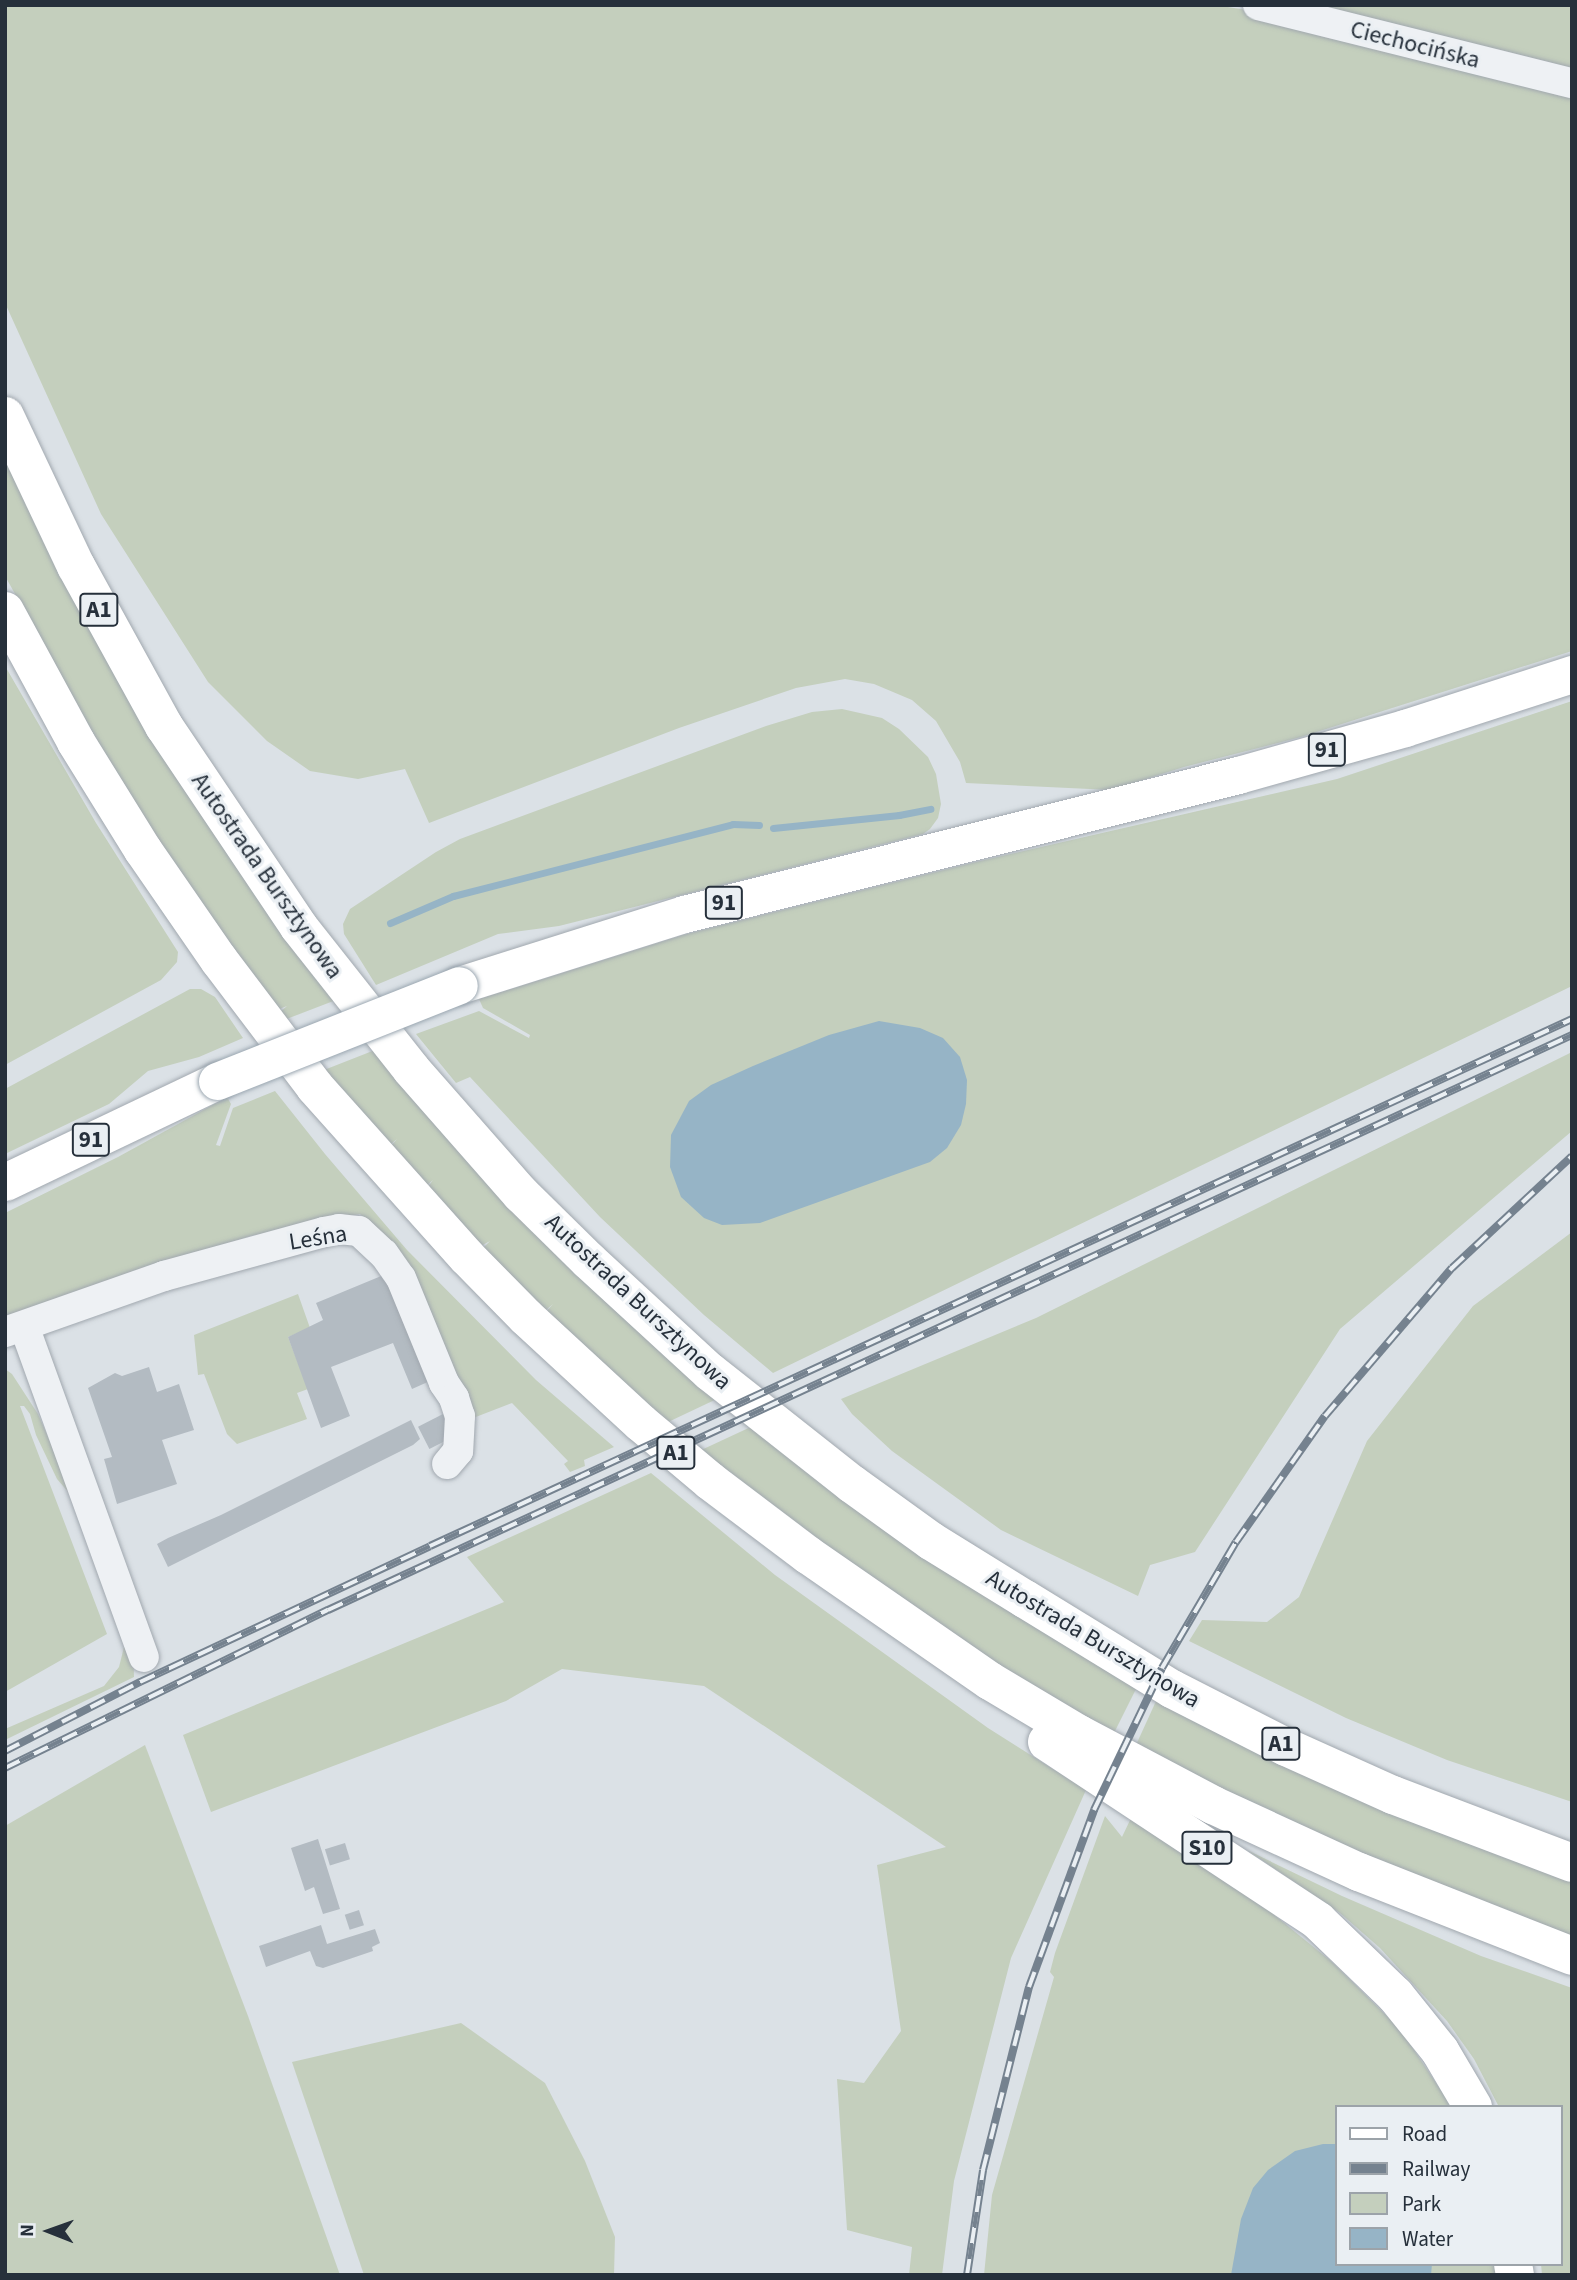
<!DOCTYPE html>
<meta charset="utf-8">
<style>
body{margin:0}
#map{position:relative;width:1577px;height:2280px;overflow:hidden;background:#dbe1e6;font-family:"Source Sans 3",sans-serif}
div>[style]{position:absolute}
.green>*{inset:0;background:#c4cfbd}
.water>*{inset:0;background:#96b4c6}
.stream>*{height:7px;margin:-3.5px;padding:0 3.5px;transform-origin:3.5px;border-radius:3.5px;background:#96b4c6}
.building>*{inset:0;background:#b3bbc2;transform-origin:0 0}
.roads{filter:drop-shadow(0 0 2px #a1a8af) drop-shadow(0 0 2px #a1a8af)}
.minor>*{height:30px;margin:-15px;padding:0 15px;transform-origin:15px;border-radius:15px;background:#eef1f4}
.major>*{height:37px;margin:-18.5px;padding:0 18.5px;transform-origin:18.5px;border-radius:18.5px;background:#fff}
.highway>*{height:38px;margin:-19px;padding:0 19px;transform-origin:19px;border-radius:19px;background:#fff}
.rail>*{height:8px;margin-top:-4px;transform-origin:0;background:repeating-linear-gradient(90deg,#eaeff3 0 16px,#75828f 0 32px);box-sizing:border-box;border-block:2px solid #75828f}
.bridges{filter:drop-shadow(0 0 2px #9ba7b1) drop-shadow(0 0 2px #9ba7b1)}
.major-bridge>*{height:37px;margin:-18.5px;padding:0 18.5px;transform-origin:18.5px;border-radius:18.5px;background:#fff}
span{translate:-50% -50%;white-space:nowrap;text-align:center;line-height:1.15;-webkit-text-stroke:6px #eaeff3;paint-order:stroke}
.shield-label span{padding:2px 5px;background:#eaeff3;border:2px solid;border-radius:5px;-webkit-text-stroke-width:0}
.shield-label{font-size:23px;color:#26303b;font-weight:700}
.street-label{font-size:24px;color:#26303b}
.frame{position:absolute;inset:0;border:7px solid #26303b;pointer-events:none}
.legend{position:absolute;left:1335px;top:2105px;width:228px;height:161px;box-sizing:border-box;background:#eaeff3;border:2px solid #9ca3a9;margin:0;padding:9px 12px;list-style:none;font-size:21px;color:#26303b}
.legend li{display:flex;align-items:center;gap:14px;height:35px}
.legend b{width:35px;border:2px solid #9ca3a9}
.north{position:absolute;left:14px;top:2196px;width:70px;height:70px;-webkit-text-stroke:5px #eaeff3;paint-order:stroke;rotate:271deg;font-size:19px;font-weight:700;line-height:28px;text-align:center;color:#26303b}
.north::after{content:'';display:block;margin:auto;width:24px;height:32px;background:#26303b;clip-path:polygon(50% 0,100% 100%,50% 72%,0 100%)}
</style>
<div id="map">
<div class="green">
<i style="clip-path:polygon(5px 5px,1215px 5px,1278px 15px,1572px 92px,1572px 651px,1301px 737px,1184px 767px,1111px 790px,966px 783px,960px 762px,936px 721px,912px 700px,874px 684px,845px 679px,796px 688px,679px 728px,429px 823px,405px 769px,358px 779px,310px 771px,267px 741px,208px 682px,101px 514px,5px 303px)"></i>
<i style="clip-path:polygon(1319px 5px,1572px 5px,1572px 68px)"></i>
<i style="clip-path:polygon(5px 454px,336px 1000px,284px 1020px,280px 1012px,287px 1006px,277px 1010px,133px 804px,5px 576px)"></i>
<i style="clip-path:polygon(5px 666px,96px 823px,178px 952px,177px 962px,161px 980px,5px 1065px)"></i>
<i style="clip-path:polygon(1572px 701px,1572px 986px,773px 1373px,704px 1315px,600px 1217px,470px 1077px,456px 1083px,416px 1034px,479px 1011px,529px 1038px,530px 1035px,483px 1008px,479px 999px,683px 935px,980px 861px,1337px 779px)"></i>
<i style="clip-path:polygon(842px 709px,882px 718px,899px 729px,928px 757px,936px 774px,941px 804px,938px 818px,930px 829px,923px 834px,559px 926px,498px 934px,376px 985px,344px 934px,343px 924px,350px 909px,436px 852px,460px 839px,766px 726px,812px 712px)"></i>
<i style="clip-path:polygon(190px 989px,201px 989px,215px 997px,243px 1038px,199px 1057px,148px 1071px,109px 1104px,5px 1154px,5px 1089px)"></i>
<i style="clip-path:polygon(375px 1050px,721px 1397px,666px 1423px,546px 1312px,553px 1304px,545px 1311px,483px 1248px,490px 1241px,481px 1246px,427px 1188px,433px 1180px,425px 1187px,391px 1146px,397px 1139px,390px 1145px,324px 1070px)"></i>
<i style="clip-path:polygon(1572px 1052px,1572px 1131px,1340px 1329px,1195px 1552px,1150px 1565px,1138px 1596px,1001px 1530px,892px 1451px,852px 1414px,841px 1399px,1036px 1318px)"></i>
<i style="clip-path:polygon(275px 1091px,325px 1154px,407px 1250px,536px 1380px,614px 1447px,584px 1460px,585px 1466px,570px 1472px,564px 1464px,568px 1461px,512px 1403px,455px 1425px,397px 1256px,360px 1214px,250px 1236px,5px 1319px,5px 1213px,118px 1157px,227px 1097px,231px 1104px,216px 1145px,220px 1146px,233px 1108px)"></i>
<i style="clip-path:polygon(1572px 1232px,1572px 1802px,1447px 1760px,1346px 1718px,1189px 1641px,1202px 1620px,1267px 1622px,1299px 1597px,1367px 1441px,1473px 1306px)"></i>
<i style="clip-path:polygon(298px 1294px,310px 1328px,288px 1337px,308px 1389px,297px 1393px,307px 1419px,237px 1444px,227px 1434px,204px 1374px,198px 1375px,194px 1335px)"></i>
<i style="clip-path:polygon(5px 1369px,12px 1374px,38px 1414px,76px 1501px,57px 1479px,36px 1435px,30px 1414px,24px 1406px,20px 1406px,107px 1634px,5px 1692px)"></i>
<i style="clip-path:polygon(755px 1425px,1138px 1685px,1114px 1733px,1017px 1678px,865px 1579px,697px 1452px)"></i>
<i style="clip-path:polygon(651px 1473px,775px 1575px,988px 1728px,1086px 1790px,1011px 1958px,954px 2181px,942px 2275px,909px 2275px,912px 2247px,847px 2230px,837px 2079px,864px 2083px,901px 2031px,877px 1865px,946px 1847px,704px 1686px,562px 1669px,506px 1701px,211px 1812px,183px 1735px,504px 1602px,467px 1557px)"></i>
<i style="clip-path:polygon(133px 1644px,134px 1677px,5px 1740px,5px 1729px,104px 1686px,119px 1667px,124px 1647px)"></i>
<i style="clip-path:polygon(1157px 1699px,1572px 1880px,1572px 1939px,1453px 1895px,1235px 1798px,1136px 1745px)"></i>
<i style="clip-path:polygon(145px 1745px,248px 2016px,340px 2275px,5px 2275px,5px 1826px)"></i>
<i style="clip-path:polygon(1105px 1816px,1122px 1837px,1132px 1816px,1240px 1887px,1332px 1962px,1400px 2029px,1452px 2107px,1337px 2107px,1337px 2264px,1496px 2264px,1496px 2275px,984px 2275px,992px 2195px,1054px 1977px,1050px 1972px,1055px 1953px)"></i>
<i style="clip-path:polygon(1247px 1850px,1342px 1896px,1481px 1956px,1572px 1988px,1572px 2275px,1542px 2275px,1541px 2264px,1561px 2264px,1561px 2107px,1499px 2107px,1474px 2059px,1447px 2021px,1380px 1948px,1340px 1913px)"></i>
<i style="clip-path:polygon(461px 2023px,545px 2083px,585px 2161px,615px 2237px,614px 2275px,364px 2275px,292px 2062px)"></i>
</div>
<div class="water">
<i style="clip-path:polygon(879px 1021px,920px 1028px,943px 1038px,960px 1057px,967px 1080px,966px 1104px,961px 1125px,947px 1148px,930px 1162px,760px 1223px,722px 1225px,704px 1218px,681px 1197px,670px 1167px,671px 1135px,689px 1101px,711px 1085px,753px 1066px,829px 1035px)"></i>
<i style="clip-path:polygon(1323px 2144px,1337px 2144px,1337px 2264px,1432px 2264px,1431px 2275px,1231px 2275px,1241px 2219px,1253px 2188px,1268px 2170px,1295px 2151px)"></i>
</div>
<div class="stream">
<i style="left:773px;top:828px;width:127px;rotate:-5.9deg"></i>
<i style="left:899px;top:815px;width:32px;rotate:-11deg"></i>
<i style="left:390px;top:923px;width:69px;rotate:-23.2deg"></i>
<i style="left:453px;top:896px;width:289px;rotate:-14.4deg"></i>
<i style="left:733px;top:824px;width:26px;rotate:2deg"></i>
</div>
<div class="building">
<i style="clip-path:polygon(386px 1274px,430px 1381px,412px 1389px,393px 1343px,331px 1367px,350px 1416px,321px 1428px,288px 1337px,323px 1320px,316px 1303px)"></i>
<i style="clip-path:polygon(149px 1367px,157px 1392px,179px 1384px,194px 1430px,162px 1440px,177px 1484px,117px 1504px,104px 1459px,112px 1457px,88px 1388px,115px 1373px,122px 1376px)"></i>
<i style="left:443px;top:1414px;width:25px;height:28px;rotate:63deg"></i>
<i style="clip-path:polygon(411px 1420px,420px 1439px,413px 1445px,168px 1567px,157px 1544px,168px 1538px,221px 1515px)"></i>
<i style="clip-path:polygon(318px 1839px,340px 1909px,323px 1914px,314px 1887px,305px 1891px,291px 1848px)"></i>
<i style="left:345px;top:1843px;width:17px;height:21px;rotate:73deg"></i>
<i style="left:359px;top:1910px;width:16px;height:15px;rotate:72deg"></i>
<i style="clip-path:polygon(321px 1925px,327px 1944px,375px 1929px,380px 1943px,372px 1947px,373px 1951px,323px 1968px,316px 1966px,310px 1951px,266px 1967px,259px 1946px)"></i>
</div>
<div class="roads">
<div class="minor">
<i style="left:1258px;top:5px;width:324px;rotate:14deg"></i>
<i style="left:24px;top:1326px;width:352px;rotate:70.1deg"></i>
<i style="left:5px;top:1332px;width:169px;rotate:-19.4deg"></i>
<i style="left:164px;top:1276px;width:166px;rotate:-15.4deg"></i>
<i style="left:324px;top:1232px;width:15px;rotate:-11deg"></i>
<i style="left:339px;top:1229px;width:20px;rotate:6deg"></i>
<i style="left:359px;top:1231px;width:34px;rotate:43deg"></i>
<i style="left:384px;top:1254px;width:29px;rotate:55deg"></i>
<i style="left:401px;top:1278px;width:113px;rotate:67.7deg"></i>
<i style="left:444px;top:1383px;width:18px;rotate:56deg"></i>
<i style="left:454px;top:1398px;width:19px;rotate:72deg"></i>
<i style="left:460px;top:1416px;width:35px;rotate:93deg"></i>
<i style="left:458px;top:1451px;width:17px;rotate:130deg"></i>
</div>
<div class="major">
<i style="left:459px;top:985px;width:236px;rotate:-17.5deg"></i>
<i style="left:684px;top:914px;width:571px;rotate:-14.08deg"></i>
<i style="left:1238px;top:775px;width:173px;rotate:-15.7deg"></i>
<i style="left:1405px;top:728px;width:176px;rotate:-17.9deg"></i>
<i style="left:5px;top:1182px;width:235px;rotate:-25.5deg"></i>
</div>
<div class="highway">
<i style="left:5px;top:416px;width:166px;rotate:64.7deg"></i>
<i style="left:76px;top:566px;width:183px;rotate:61.2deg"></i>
<i style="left:164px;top:726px;width:242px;rotate:56.1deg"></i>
<i style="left:299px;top:927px;width:181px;rotate:51.7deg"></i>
<i style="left:411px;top:1069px;width:167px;rotate:48.7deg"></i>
<i style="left:521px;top:1194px;width:94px;rotate:44.6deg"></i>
<i style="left:588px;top:1260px;width:166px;rotate:42.6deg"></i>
<i style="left:710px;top:1372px;width:181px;rotate:38.3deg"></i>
<i style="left:852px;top:1484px;width:97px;rotate:35.8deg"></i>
<i style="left:931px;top:1541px;width:110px;rotate:31.7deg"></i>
<i style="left:1025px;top:1599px;width:172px;rotate:31.5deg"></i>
<i style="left:1172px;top:1689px;width:128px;rotate:27deg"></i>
<i style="left:1286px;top:1747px;width:117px;rotate:24.2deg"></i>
<i style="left:1393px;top:1795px;width:191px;rotate:20.8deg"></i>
<i style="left:5px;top:611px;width:149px;rotate:61.5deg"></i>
<i style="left:76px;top:742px;width:127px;rotate:58.2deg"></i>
<i style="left:143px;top:850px;width:134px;rotate:55.4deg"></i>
<i style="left:219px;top:960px;width:159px;rotate:52.9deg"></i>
<i style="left:315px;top:1087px;width:228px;rotate:48.2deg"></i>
<i style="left:467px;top:1257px;width:84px;rotate:45.5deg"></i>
<i style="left:526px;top:1317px;width:156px;rotate:42.7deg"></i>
<i style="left:641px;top:1423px;width:90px;rotate:40deg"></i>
<i style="left:710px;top:1481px;width:123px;rotate:37.1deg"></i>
<i style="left:808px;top:1555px;width:221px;rotate:34.7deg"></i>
<i style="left:990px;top:1681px;width:104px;rotate:30.8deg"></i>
<i style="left:1079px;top:1734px;width:152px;rotate:27.9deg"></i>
<i style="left:1213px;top:1805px;width:161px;rotate:24.7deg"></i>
<i style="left:1359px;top:1872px;width:229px;rotate:21.5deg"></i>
<i style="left:1047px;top:1742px;width:325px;rotate:33.4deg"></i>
<i style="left:1318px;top:1921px;width:107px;rotate:43.9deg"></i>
<i style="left:1395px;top:1995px;width:72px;rotate:51.2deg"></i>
<i style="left:1440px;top:2051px;width:65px;rotate:59.5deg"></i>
<i style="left:1513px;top:2264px;width:11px;rotate:80deg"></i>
</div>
</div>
<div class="rail">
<i style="left:5px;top:1751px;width:152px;rotate:-27.1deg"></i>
<i style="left:140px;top:1682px;width:320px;rotate:-25.1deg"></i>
<i style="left:430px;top:1546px;width:1258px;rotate:-24.77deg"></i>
<i style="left:5px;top:1768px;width:360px;rotate:-26.1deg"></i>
<i style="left:328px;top:1610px;width:1370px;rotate:-24.81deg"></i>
<i style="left:967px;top:2275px;width:106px;rotate:-81.3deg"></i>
<i style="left:983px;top:2170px;width:189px;rotate:-75.9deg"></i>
<i style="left:1029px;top:1987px;width:189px;rotate:-69.8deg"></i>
<i style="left:1094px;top:1810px;width:157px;rotate:-64.4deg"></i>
<i style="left:1162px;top:1668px;width:146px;rotate:-59.6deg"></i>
<i style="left:1236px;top:1542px;width:154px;rotate:-54.8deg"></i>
<i style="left:1325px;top:1416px;width:195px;rotate:-49.4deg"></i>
<i style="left:1452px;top:1268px;width:164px;rotate:-43deg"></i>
</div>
<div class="bridges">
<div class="major-bridge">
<i style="left:217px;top:1081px;width:260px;rotate:-21.6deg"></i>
</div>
</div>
<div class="shield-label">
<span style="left:99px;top:610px">A1</span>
<span style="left:1327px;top:750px">91</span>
<span style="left:724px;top:903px">91</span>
<span style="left:91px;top:1140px">91</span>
<span style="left:676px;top:1453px">A1</span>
<span style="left:1281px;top:1744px">A1</span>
<span style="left:1207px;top:1848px">S10</span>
</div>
<div class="street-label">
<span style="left:1415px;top:45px;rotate:14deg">Ciechocińska</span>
<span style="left:267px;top:876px;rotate:55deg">Autostrada Bursztynowa</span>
<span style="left:318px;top:1238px;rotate:-9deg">Leśna</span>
<span style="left:638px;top:1302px;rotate:43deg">Autostrada Bursztynowa</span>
<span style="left:1093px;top:1639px;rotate:31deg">Autostrada Bursztynowa</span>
</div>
<div class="frame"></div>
<ul class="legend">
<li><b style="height:9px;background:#fff"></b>Road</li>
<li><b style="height:9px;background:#75828f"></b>Railway</li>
<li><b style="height:19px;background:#c4cfbd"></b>Park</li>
<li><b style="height:19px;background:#96b4c6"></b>Water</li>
</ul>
<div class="north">N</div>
</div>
